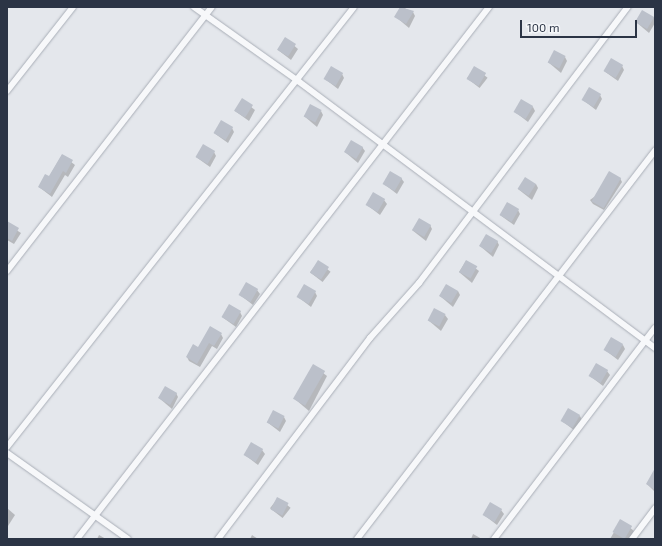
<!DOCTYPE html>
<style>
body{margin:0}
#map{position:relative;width:662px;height:546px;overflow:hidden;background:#e4e7ec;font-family:"Exo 2",sans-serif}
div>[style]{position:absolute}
.shadow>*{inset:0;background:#0003;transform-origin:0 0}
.building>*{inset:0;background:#bbc0ca;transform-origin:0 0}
.roads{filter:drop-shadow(0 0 1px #a9aeb7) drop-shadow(0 0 1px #a9aeb7)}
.street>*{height:6px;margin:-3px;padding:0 3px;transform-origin:3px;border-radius:3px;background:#f7f8fa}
span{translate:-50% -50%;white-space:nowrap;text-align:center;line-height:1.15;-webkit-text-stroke:3px #f4f6f9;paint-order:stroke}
.frame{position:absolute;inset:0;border:8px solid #2b3445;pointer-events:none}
.scale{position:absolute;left:520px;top:20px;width:117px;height:18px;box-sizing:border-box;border:2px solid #2b3445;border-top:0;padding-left:5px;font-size:12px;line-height:14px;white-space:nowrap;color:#2b3445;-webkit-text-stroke:3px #f4f6f9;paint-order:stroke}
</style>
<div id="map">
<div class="shadow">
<i style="clip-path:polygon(402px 7px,413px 12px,415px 16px,409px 28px,396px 17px)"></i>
<i style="clip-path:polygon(654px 17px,655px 23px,649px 33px,636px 22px)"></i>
<i style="clip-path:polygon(285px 38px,298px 49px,291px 60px,278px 50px)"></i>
<i style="clip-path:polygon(565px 57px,567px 61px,561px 73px,548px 62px)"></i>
<i style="clip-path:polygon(622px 66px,624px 70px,618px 81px,604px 71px)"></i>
<i style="left:475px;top:68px;width:16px;height:13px;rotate:38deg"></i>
<i style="clip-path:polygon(342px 74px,344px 78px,338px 89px,325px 79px)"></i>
<i style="clip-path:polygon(600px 95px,602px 99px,596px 110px,583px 100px)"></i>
<i style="clip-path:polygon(242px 100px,255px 110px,249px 121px,235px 111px)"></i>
<i style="clip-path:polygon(533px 107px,535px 111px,528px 122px,515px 112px)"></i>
<i style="clip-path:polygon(321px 111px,323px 115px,317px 127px,304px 116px)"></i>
<i style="clip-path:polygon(232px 128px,234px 132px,228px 143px,214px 133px)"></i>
<i style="clip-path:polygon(362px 147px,365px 151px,358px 163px,345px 152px)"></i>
<i style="clip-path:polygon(214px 152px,216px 156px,210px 167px,196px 157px)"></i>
<i style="clip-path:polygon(62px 155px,75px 165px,68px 177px,65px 175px,52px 197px,39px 187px,49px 177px)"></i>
<i style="clip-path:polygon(401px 178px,404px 182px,397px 194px,384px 184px)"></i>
<i style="clip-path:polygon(620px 178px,622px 182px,604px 210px,593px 204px,590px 200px)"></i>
<i style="clip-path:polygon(536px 184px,538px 188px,532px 200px,518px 189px)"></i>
<i style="clip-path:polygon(384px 200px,387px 204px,380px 215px,367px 205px)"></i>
<i style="clip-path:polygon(518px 210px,520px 214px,514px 225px,500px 215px)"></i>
<i style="clip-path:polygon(7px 224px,21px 233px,14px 244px,7px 240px)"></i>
<i style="clip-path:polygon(430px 225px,432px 229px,426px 241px,412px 230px)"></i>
<i style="clip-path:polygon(497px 241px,499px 245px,493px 257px,480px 246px)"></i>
<i style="clip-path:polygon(466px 261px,479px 271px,472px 283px,459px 272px)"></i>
<i style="left:318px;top:262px;width:16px;height:13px;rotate:38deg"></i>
<i style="clip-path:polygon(257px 290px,260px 294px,253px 305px,240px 295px)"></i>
<i style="clip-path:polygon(458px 291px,460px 295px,453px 307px,440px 296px)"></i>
<i style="clip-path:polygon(315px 292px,317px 296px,311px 307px,298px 297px)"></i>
<i style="clip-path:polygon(240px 312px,242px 316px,236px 327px,222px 317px)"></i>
<i style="clip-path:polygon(445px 315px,448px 319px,441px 331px,428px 320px)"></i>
<i style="clip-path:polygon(221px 334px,223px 338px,217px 349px,212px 346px,200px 367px,189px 361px,187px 357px)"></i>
<i style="clip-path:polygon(623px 345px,625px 349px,618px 360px,605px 350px)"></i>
<i style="clip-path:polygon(314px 366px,327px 376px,309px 411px,296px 400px)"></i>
<i style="clip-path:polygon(607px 371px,610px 375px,603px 386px,590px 376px)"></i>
<i style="clip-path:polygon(176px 393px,178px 397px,172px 409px,159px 398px)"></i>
<i style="clip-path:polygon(580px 416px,582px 420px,575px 431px,562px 421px)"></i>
<i style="clip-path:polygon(284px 417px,286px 421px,280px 432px,267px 422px)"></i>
<i style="clip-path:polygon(262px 450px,265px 454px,258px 465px,245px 455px)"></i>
<i style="clip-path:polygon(655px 474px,655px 492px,647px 484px)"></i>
<i style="left:278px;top:498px;width:16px;height:13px;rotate:38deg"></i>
<i style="clip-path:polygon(7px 508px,15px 515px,8px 526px,7px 526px)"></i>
<i style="clip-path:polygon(501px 510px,504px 514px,497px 525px,484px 515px)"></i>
<i style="clip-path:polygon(621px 520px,634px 531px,629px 539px,610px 539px)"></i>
<i style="clip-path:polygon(473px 534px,482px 539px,471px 539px)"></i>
<i style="clip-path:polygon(99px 535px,106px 539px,97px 539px)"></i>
<i style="clip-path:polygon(252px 535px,258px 539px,250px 539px)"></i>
</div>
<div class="building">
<i style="clip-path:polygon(400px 7px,414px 11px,406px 24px,394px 17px)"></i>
<i style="left:642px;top:10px;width:14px;height:14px;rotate:30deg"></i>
<i style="left:285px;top:37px;width:13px;height:15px;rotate:32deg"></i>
<i style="left:554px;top:50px;width:13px;height:14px;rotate:27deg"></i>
<i style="left:611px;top:58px;width:14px;height:15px;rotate:30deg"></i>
<i style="left:331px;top:66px;width:14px;height:15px;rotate:30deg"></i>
<i style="left:474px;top:66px;width:14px;height:15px;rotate:30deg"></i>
<i style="left:589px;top:87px;width:14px;height:15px;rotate:30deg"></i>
<i style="left:242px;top:98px;width:13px;height:15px;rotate:32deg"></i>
<i style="left:521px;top:99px;width:14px;height:15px;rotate:30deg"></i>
<i style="left:310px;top:104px;width:13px;height:14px;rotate:27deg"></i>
<i style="left:221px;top:120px;width:14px;height:15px;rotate:30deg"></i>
<i style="left:351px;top:140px;width:14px;height:14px;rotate:30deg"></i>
<i style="left:203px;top:144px;width:14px;height:15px;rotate:30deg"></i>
<i style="clip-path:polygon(62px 154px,73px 160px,66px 173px,63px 171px,50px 194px,38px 187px,45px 174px,49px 176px)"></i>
<i style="left:390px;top:171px;width:14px;height:15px;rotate:30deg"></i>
<i style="left:609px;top:171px;width:14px;height:35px;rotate:30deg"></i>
<i style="left:525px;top:177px;width:13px;height:14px;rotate:32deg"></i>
<i style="left:373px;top:192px;width:14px;height:15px;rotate:30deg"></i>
<i style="left:507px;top:202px;width:14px;height:15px;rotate:30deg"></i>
<i style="left:419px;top:218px;width:14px;height:14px;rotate:30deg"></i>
<i style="clip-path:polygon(7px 221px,19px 228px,12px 241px,7px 238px)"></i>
<i style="left:486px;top:234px;width:14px;height:14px;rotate:30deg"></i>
<i style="left:318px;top:260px;width:13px;height:15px;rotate:32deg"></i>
<i style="left:466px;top:260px;width:13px;height:14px;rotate:29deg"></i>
<i style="left:246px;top:282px;width:14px;height:15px;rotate:30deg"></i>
<i style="left:304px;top:284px;width:14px;height:15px;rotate:30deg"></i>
<i style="left:446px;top:284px;width:14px;height:14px;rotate:30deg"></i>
<i style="left:229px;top:304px;width:14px;height:15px;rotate:30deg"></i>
<i style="left:434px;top:308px;width:13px;height:14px;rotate:27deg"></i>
<i style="clip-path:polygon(210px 326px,222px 333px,214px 346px,209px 343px,197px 364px,186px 357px,193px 344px,198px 347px)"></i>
<i style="left:611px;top:337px;width:14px;height:15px;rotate:30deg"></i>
<i style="left:596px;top:363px;width:14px;height:15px;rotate:30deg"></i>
<i style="left:313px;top:364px;width:14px;height:40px;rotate:30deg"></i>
<i style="left:165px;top:386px;width:14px;height:14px;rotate:30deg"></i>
<i style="left:568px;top:408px;width:14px;height:15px;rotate:30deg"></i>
<i style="left:273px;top:410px;width:13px;height:14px;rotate:27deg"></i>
<i style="left:251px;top:442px;width:14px;height:15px;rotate:30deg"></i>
<i style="clip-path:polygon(655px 468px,655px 490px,646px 484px)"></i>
<i style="left:277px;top:497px;width:13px;height:14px;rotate:27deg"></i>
<i style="left:490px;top:502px;width:14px;height:15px;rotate:30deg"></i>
<i style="left:620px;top:519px;width:14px;height:15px;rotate:30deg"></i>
</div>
<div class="roads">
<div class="street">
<i style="left:194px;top:7px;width:128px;rotate:35.4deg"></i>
<i style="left:298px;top:81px;width:446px;rotate:36.8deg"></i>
<i style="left:7px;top:91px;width:107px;rotate:-51.8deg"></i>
<i style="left:7px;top:271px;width:334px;rotate:-52.2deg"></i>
<i style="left:7px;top:447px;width:560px;rotate:-51.74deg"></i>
<i style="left:7px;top:453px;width:148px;rotate:35.4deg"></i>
<i style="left:77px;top:539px;width:673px;rotate:-52.24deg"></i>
<i style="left:218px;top:539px;width:252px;rotate:-52.9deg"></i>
<i style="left:370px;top:338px;width:74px;rotate:-48.3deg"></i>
<i style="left:419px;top:283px;width:346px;rotate:-52.9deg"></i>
<i style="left:357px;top:539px;width:490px;rotate:-52.5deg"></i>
<i style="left:494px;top:539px;width:265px;rotate:-52.7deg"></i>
<i style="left:632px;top:539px;width:39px;rotate:-53deg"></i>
</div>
</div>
<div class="frame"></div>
<div class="scale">100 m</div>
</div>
